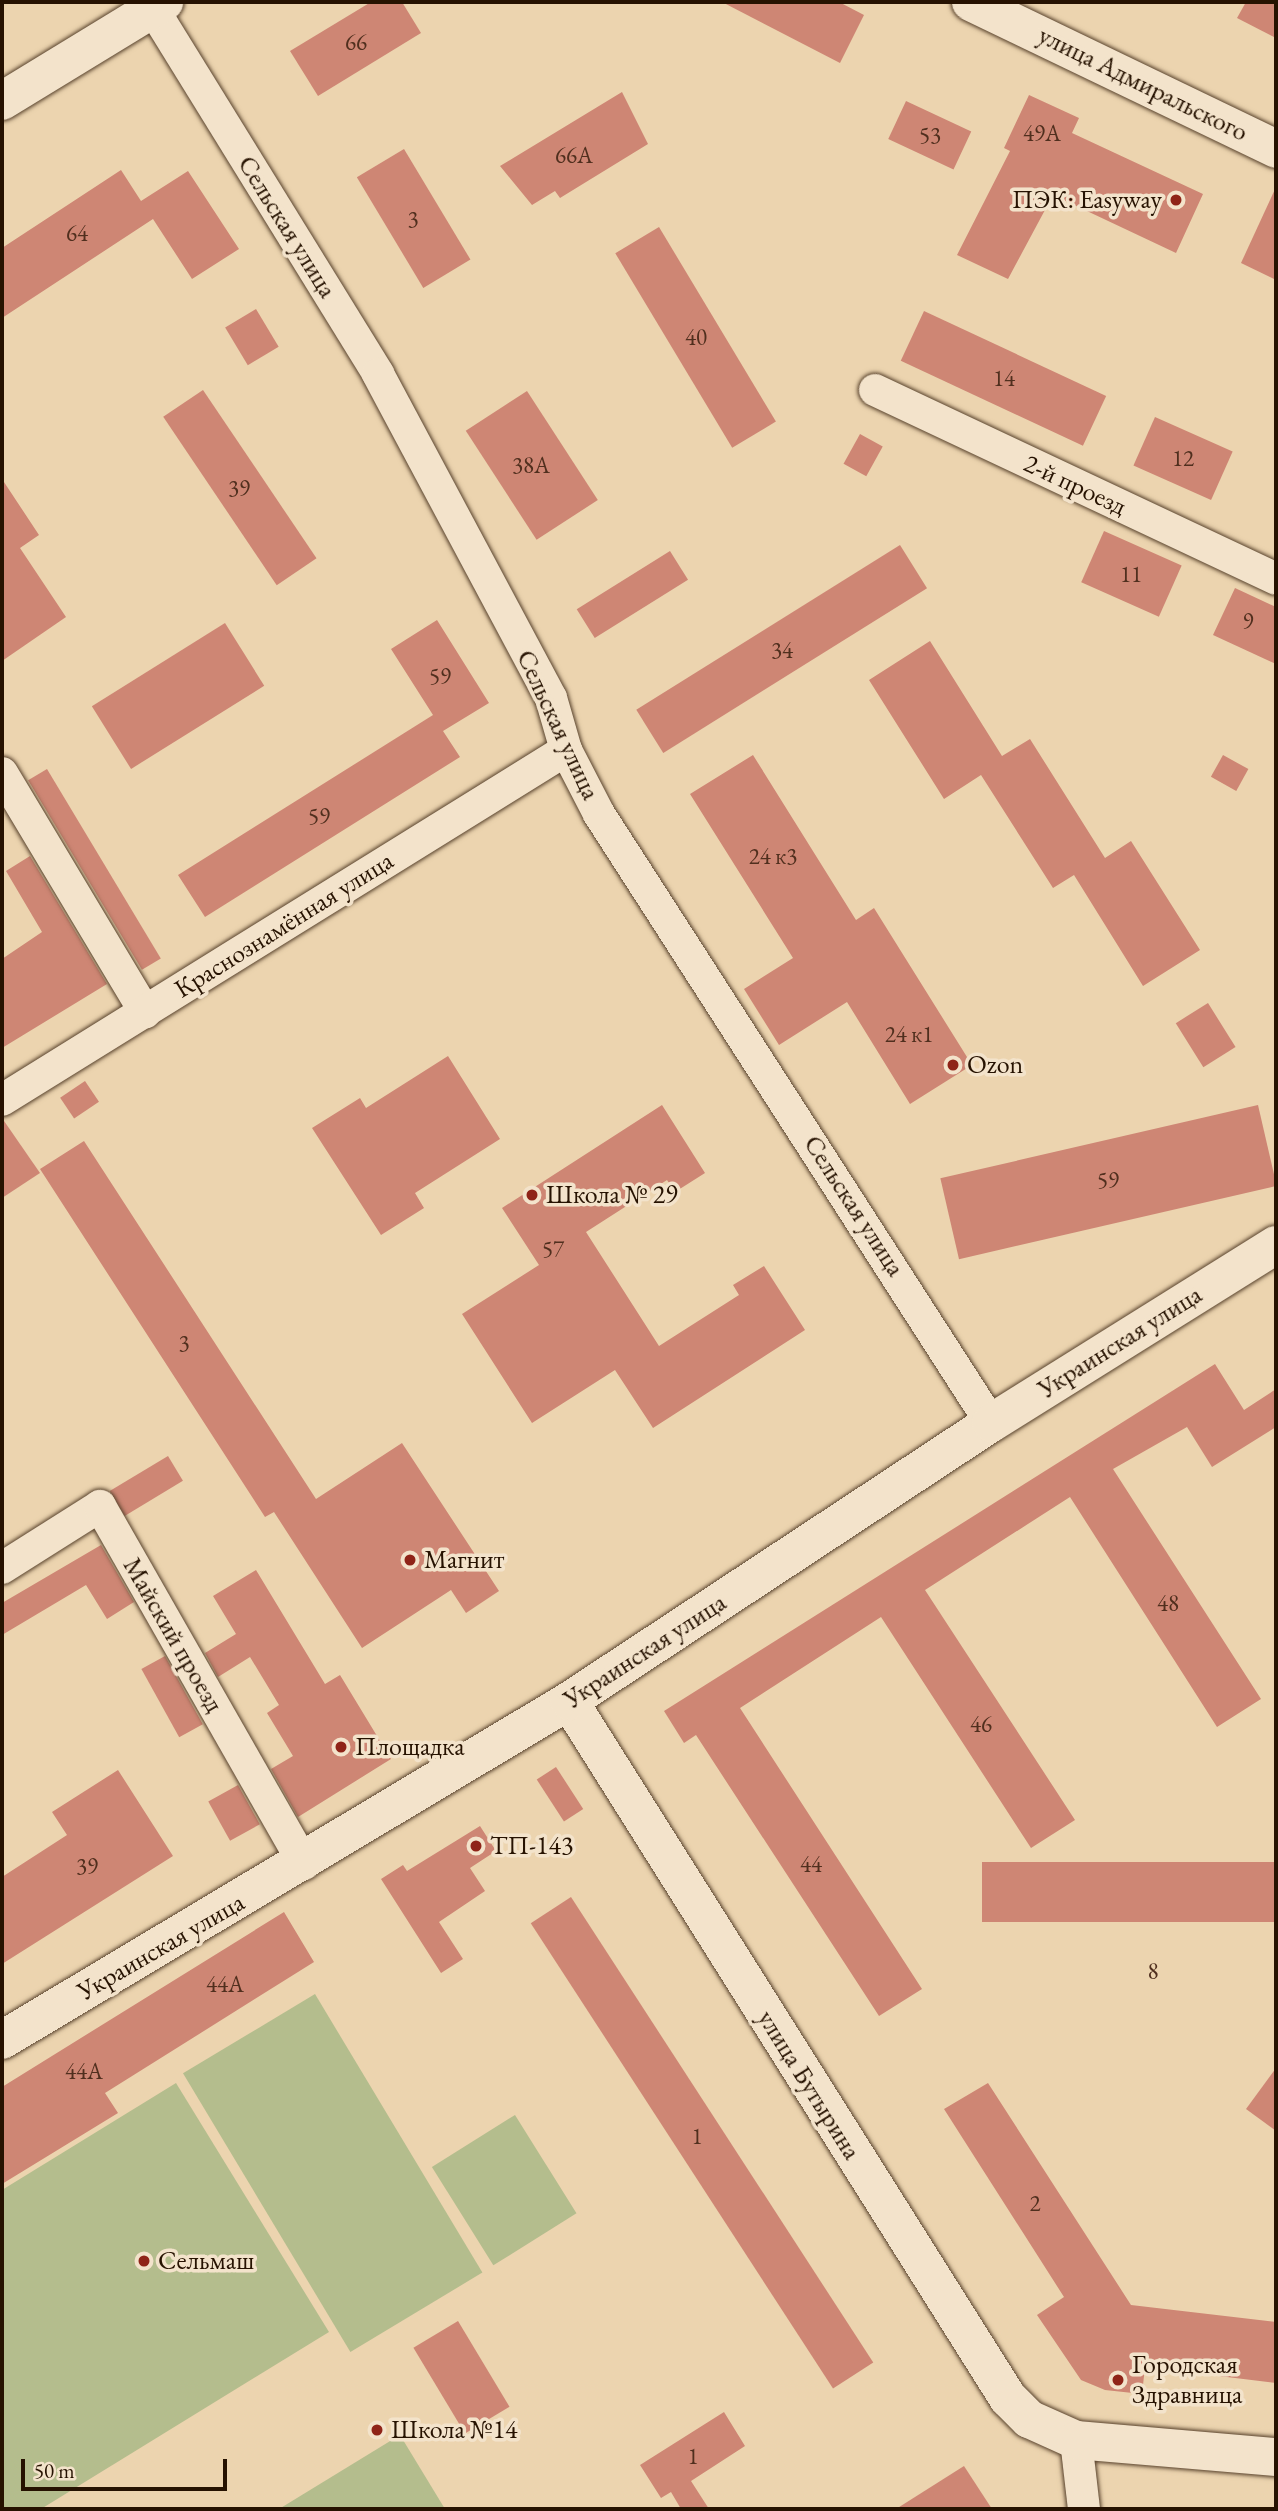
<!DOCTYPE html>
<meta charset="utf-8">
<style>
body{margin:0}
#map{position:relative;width:1278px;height:2511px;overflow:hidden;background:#ecd4af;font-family:"EB Garamond",serif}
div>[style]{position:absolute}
.green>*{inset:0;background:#b4bd8d;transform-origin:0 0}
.building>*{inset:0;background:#ce8674;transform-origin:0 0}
.roads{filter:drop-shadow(0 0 2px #58422c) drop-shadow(0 0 2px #58422c)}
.street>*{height:32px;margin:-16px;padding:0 16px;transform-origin:16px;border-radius:16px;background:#f3e3cb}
.secondary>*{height:38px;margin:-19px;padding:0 19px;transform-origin:19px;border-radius:19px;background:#f3e3cb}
.dots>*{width:19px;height:19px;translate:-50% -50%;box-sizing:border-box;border:4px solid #f3e3cb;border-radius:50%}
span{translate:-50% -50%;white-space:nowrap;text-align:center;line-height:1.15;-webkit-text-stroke:7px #f3e3cb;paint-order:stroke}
.number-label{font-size:23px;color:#502f1e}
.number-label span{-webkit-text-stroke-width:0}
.street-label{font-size:26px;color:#261201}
.poi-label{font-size:26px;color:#261201}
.right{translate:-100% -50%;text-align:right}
.left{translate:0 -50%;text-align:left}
.frame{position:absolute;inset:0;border:4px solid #261201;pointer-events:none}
.scale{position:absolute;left:21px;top:2459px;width:206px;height:32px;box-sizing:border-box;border:4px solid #261201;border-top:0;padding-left:9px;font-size:21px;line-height:24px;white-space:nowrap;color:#261201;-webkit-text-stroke:5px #f3e3cb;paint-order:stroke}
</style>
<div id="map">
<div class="green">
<i style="left:315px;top:1994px;width:325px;height:154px;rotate:59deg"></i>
<i style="clip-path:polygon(176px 2083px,329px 2332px,41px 2509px,2px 2509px,2px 2190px)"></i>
<i style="left:515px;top:2115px;width:116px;height:98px;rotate:58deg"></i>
<i style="clip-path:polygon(400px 2435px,445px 2509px,279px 2509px)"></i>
</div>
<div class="building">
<i style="clip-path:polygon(371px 2px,402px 2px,421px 33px,318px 96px,290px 51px)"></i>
<i style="clip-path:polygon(722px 2px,839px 2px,864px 15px,840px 63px)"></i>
<i style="clip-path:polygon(1246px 2px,1276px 2px,1276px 38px,1237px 18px)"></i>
<i style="clip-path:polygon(622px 92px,648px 144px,560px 198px,555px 191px,532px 205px,500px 166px)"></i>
<i style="clip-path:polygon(1029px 95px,1079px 118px,1072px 133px,1203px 194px,1176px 253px,1053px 195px,1008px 279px,957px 255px,1010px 151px,1004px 148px)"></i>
<i style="left:906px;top:101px;width:72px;height:42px;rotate:25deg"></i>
<i style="left:404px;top:149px;width:129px;height:55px;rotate:59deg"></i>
<i style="clip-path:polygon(121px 170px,141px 201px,188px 171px,239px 249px,192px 279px,153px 219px,2px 318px,2px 248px)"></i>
<i style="clip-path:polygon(1276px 187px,1276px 280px,1241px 263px)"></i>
<i style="left:659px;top:227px;width:227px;height:51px;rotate:59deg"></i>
<i style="left:256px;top:309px;width:44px;height:36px;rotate:59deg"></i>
<i style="left:924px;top:311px;width:201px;height:55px;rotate:25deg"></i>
<i style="left:203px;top:390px;width:203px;height:48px;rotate:56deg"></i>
<i style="left:527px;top:391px;width:130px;height:73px;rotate:57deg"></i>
<i style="left:1155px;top:417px;width:85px;height:53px;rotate:24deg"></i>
<i style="left:860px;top:434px;width:26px;height:34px;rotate:29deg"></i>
<i style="clip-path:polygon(2px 479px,39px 535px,20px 548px,66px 617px,2px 661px)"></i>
<i style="left:1104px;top:531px;width:85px;height:56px;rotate:24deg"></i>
<i style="left:900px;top:545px;width:51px;height:311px;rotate:58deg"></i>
<i style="left:670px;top:551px;width:34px;height:110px;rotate:58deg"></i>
<i style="clip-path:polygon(1235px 588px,1276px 607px,1276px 664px,1213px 635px)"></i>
<i style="clip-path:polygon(437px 620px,489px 703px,443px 731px,460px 757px,205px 917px,178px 875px,433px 715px,391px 649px)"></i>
<i style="left:225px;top:623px;width:74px;height:157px;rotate:58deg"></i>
<i style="clip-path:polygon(930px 641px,1002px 756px,1030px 739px,1105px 858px,1131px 841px,1200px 950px,1143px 986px,1074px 875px,1053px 888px,981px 775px,944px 799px,869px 680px)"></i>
<i style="clip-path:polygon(753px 755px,856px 920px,874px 908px,972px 1065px,910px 1104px,847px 1002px,779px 1045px,744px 989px,793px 958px,690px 794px)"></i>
<i style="left:1223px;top:755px;width:29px;height:25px;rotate:29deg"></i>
<i style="left:47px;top:769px;width:221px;height:22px;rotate:59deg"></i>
<i style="clip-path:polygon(30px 856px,107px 984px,2px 1048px,2px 959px,42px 932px,6px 871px)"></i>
<i style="left:1208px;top:1003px;width:52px;height:38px;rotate:58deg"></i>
<i style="clip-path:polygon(448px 1056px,500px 1139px,415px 1193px,424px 1208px,381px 1235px,312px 1128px,360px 1098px,366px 1108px)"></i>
<i style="left:85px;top:1081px;width:25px;height:30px;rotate:56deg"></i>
<i style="clip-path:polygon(662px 1105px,705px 1173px,675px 1192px,667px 1180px,586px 1232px,659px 1346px,739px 1295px,733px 1285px,764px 1266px,805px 1330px,653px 1428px,615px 1370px,532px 1423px,462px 1314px,539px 1265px,502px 1208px)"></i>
<i style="left:1258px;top:1105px;width:83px;height:326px;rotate:77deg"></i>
<i style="clip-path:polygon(2px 1118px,40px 1173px,2px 1198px)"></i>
<i style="clip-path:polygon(84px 1141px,316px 1499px,402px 1443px,499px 1591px,466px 1613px,451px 1590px,362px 1648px,274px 1512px,265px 1517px,40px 1169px)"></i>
<i style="clip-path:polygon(1215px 1364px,1244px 1410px,1276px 1389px,1276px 1427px,1212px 1467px,1187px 1427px,1113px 1469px,1261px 1699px,1217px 1727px,1070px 1497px,925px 1590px,1075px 1820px,1031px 1848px,881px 1617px,740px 1708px,922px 1989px,879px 2016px,696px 1735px,684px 1743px,664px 1711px)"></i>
<i style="left:168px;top:1456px;width:29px;height:68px;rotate:59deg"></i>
<i style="clip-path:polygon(101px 1545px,134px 1602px,107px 1619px,86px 1585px,2px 1635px,2px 1603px)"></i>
<i style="clip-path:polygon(256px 1570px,325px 1684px,340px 1675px,391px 1759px,298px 1817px,271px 1769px,293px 1756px,267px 1713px,279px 1705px,250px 1657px,218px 1677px,205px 1653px,236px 1634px,213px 1596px)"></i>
<i style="left:165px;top:1656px;width:78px;height:27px;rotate:61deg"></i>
<i style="left:556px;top:1767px;width:50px;height:23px;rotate:57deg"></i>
<i style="clip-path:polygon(118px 1770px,173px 1856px,2px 1964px,2px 1877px,67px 1835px,52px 1812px)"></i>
<i style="left:238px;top:1785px;width:45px;height:34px;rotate:61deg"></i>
<i style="clip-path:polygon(480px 1826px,496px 1851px,470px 1868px,485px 1891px,439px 1922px,463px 1959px,441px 1973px,381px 1879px,403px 1865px,407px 1871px)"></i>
<i style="left:1276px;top:1862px;width:60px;height:294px;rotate:90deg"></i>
<i style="left:571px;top:1897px;width:555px;height:48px;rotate:57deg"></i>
<i style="clip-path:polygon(284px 1912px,314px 1962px,105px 2093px,118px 2113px,2px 2184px,2px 2087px)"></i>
<i style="clip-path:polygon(1276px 2068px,1276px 2131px,1246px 2109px)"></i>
<i style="clip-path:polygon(988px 2083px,1131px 2305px,1276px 2322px,1276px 2383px,1145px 2367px,1142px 2394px,1105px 2390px,1081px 2380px,1037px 2315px,1064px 2297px,944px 2109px)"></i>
<i style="left:458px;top:2321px;width:100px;height:52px;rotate:59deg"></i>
<i style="clip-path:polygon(724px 2412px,745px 2446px,691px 2481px,709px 2509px,681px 2509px,671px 2492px,661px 2498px,640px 2465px)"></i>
<i style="clip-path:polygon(964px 2466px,992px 2509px,896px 2509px)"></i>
</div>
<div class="roads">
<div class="street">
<i style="left:153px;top:9px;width:429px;rotate:58.3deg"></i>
<i style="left:378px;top:374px;width:367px;rotate:61.9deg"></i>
<i style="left:551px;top:698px;width:54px;rotate:73.9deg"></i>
<i style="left:566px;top:750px;width:72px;rotate:62.7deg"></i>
<i style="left:599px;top:814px;width:724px;rotate:57.23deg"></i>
<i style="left:875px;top:390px;width:443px;rotate:25.2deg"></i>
<i style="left:2px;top:773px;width:279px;rotate:59.1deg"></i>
<i style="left:2px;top:1100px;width:664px;rotate:-31.82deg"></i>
<i style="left:2px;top:1568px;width:116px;rotate:-32.3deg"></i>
<i style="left:100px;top:1506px;width:412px;rotate:60.3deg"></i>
<i style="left:1076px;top:2440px;width:69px;rotate:83.4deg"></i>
</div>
<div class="secondary">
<i style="left:971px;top:2px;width:339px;rotate:25.7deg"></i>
<i style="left:2px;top:101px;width:190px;rotate:-31.4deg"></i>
<i style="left:569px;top:1701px;width:824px;rotate:57.8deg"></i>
<i style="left:1008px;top:2398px;width:30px;rotate:45deg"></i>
<i style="left:1029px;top:2419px;width:51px;rotate:24.1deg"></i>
<i style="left:1076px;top:2440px;width:201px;rotate:4.9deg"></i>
<i style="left:2px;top:2040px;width:661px;rotate:-30.87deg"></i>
<i style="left:569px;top:1701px;width:505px;rotate:-33.38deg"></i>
<i style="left:991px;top:1423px;width:336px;rotate:-32deg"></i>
</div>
</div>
<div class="dots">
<i style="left:1176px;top:200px;background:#8f2418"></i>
<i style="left:953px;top:1065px;background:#8f2418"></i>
<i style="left:532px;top:1195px;background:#8f2418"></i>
<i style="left:410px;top:1560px;background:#8f2418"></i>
<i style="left:341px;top:1747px;background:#8f2418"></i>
<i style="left:476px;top:1846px;background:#8f2418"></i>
<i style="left:144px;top:2261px;background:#8f2418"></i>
<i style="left:1118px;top:2380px;background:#8f2418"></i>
<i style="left:377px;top:2430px;background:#8f2418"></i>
</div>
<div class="number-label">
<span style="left:356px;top:42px">66</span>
<span style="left:1042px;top:133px">49А</span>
<span style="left:930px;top:135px">53</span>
<span style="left:574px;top:155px">66А</span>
<span style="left:413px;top:219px">3</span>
<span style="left:77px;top:233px">64</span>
<span style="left:696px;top:337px">40</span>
<span style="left:1004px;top:378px">14</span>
<span style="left:1183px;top:458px">12</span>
<span style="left:531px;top:465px">38А</span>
<span style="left:239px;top:488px">39</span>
<span style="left:1131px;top:574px">11</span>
<span style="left:1248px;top:621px">9</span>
<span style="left:782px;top:650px">34</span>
<span style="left:440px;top:676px">59</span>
<span style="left:319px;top:816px">59</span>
<span style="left:773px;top:856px">24 к3</span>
<span style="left:909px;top:1034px">24 к1</span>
<span style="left:1108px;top:1180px">59</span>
<span style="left:553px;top:1249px">57</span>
<span style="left:184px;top:1343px">3</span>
<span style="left:1168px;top:1603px">48</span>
<span style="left:981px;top:1724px">46</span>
<span style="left:811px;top:1864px">44</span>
<span style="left:87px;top:1866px">39</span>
<span style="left:1153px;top:1971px">8</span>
<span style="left:225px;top:1984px">44А</span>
<span style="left:84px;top:2071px">44А</span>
<span style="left:697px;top:2136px">1</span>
<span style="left:1035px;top:2203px">2</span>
<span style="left:693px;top:2456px">1</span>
</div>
<div class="street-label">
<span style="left:1143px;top:84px;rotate:26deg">улица Адмиральского</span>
<span style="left:287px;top:227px;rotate:58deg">Сельская улица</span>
<span style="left:1075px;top:485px;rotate:25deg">2-й проезд</span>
<span style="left:558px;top:725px;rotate:65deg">Сельская улица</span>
<span style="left:284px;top:925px;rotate:-32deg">Краснознамённая улица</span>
<span style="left:854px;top:1206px;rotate:57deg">Сельская улица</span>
<span style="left:1120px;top:1342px;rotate:-32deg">Украинская улица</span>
<span style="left:173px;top:1635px;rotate:60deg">Майский проезд</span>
<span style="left:645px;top:1651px;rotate:-33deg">Украинская улица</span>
<span style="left:161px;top:1947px;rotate:-30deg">Украинская улица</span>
<span style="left:809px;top:2085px;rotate:58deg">улица Бутырина</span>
</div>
<div class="poi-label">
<span class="right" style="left:1162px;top:200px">ПЭК: Easyway</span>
<span class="left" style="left:967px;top:1065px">Ozon</span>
<span class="left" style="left:546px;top:1195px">Школа № 29</span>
<span class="left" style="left:424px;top:1560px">Магнит</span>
<span class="left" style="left:355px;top:1747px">Площадка</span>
<span class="left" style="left:490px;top:1846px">ТП-143</span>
<span class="left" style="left:158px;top:2261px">Сельмаш</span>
<span class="left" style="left:1132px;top:2380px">Городская<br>Здравница</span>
<span class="left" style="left:391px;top:2430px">Школа №14</span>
</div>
<div class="frame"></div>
<div class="scale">50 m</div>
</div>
